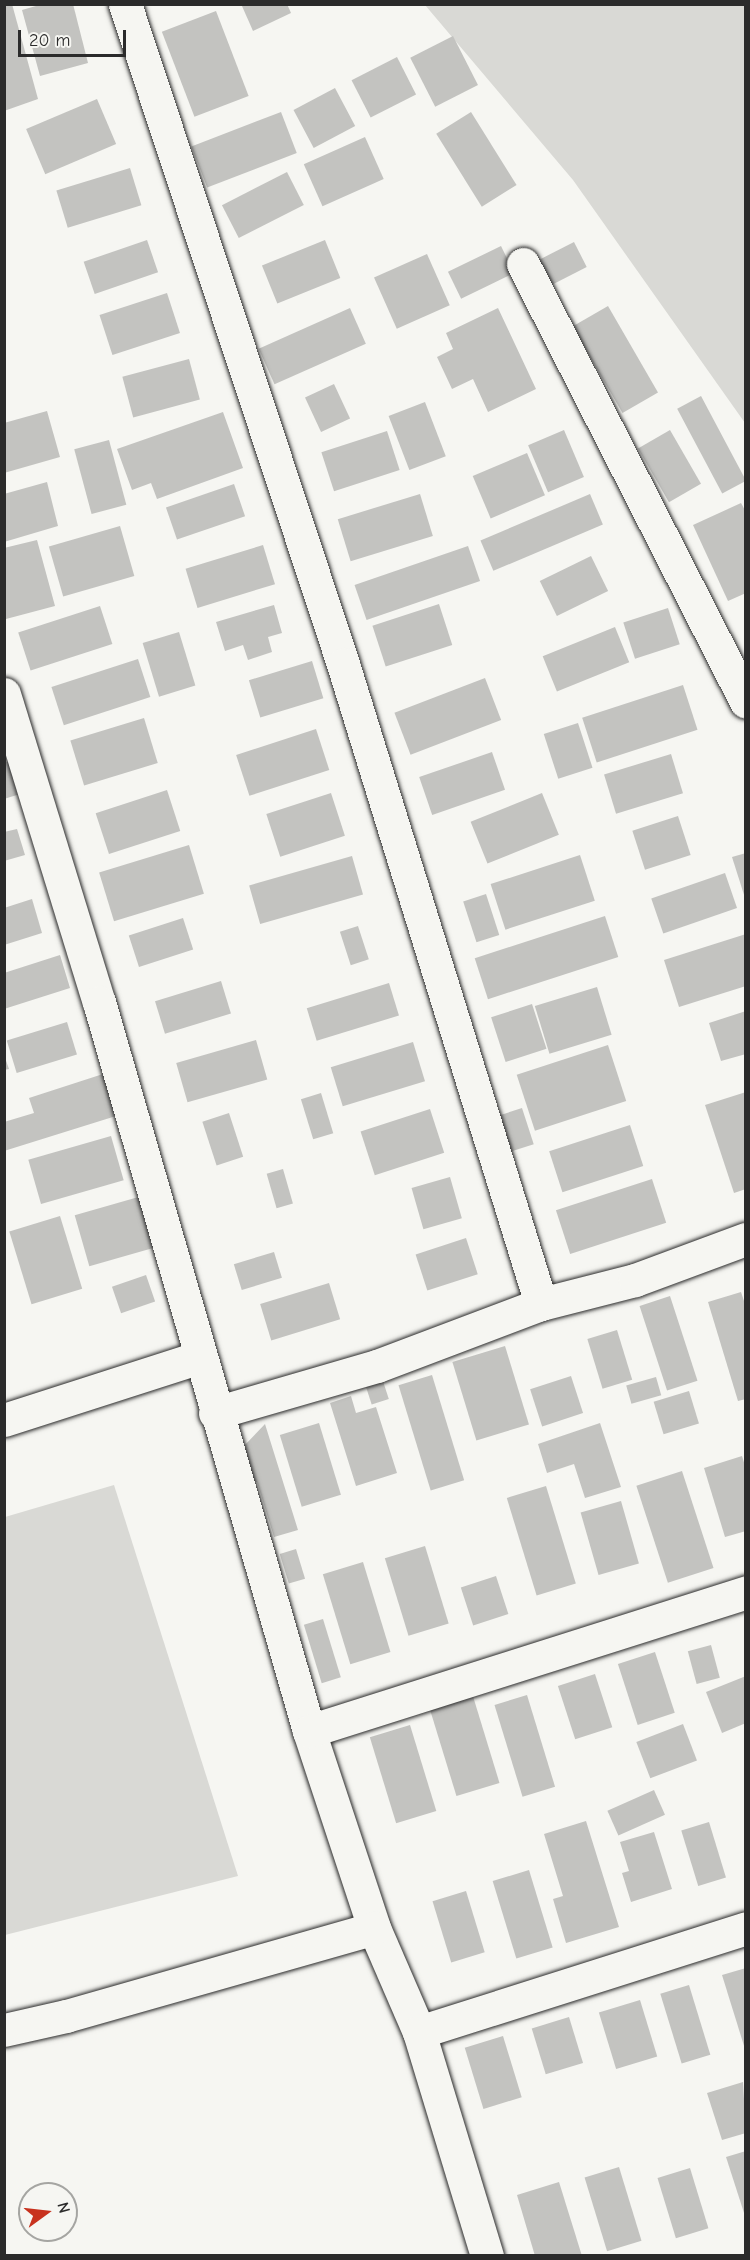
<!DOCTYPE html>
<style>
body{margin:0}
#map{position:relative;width:750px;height:2260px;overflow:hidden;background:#f6f6f2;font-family:"Comic Neue",sans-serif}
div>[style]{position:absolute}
.green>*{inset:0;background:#d9d9d5}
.building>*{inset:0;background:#c3c3c0;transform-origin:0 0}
.roads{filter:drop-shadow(0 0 2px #2b2b2b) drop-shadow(0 0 2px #2b2b2b)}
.minor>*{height:33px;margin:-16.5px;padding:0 16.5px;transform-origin:16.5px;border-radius:16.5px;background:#f6f6f2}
span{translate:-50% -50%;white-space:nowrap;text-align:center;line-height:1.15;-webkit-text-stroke:4.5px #f6f6f2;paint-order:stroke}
.frame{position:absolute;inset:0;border:6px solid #2b2b2b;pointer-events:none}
.north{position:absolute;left:18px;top:2182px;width:60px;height:60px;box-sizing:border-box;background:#f6f6f2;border:2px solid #a5a5a2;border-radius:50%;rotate:75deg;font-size:16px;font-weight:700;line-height:24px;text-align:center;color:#2b2b2b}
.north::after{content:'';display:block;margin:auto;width:21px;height:27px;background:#c8321e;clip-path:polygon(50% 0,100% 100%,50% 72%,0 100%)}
.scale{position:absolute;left:18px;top:30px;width:108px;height:27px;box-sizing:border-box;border:3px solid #2b2b2b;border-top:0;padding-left:8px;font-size:18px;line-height:21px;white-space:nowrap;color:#2b2b2b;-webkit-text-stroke:4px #f6f6f2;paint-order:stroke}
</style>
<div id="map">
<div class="green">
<i style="clip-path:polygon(425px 5px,745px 5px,745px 423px,573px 180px)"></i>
<i style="clip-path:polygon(114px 1485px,238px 1876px,5px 1935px,5px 1517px)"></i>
</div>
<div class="building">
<i style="clip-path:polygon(4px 4px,12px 4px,38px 99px,4px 111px)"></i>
<i style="clip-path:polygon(43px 4px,73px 4px,88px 63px,40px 76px,22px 10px)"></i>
<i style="clip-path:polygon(287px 4px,291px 13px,253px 31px,242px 6px)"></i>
<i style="left:216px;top:11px;width:91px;height:58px;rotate:69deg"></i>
<i style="left:453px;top:36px;width:55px;height:48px;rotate:63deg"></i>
<i style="left:397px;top:57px;width:42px;height:51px;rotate:63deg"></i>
<i style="left:335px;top:88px;width:43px;height:47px;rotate:62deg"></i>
<i style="left:97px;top:99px;width:49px;height:77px;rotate:67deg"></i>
<i style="left:281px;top:112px;width:44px;height:96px;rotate:69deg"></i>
<i style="left:471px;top:112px;width:86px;height:41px;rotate:58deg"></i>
<i style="left:365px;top:137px;width:46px;height:67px;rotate:66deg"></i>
<i style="left:130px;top:168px;width:39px;height:77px;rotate:73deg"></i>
<i style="left:287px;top:172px;width:37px;height:73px;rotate:63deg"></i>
<i style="left:147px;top:240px;width:34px;height:67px;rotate:71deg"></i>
<i style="left:325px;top:240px;width:41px;height:68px;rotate:68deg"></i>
<i style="left:574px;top:242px;width:28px;height:45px;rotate:63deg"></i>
<i style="left:501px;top:246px;width:30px;height:59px;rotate:64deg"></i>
<i style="left:427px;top:254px;width:56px;height:58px;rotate:66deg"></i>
<i style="left:167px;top:293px;width:42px;height:71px;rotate:72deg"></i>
<i style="left:608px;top:306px;width:100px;height:41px;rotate:60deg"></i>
<i style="left:350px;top:308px;width:39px;height:100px;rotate:66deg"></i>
<i style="clip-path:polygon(498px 308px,536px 389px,488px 412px,473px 379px,452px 389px,437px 357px,453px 349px,446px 333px)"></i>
<i style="left:189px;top:359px;width:42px;height:69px;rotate:75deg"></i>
<i style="left:334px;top:384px;width:38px;height:32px;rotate:65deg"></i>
<i style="left:701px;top:396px;width:96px;height:27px;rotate:62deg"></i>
<i style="left:425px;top:402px;width:58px;height:39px;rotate:69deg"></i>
<i style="clip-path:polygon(47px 411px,60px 457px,4px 473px,4px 423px)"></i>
<i style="clip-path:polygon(223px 412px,243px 468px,157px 499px,151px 483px,132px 490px,117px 449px)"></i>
<i style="left:564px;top:430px;width:51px;height:39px;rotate:67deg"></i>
<i style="left:670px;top:430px;width:62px;height:37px;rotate:60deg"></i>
<i style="left:387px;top:431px;width:41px;height:69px;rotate:72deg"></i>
<i style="left:109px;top:440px;width:67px;height:36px;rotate:75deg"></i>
<i style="left:527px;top:453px;width:46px;height:59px;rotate:67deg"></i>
<i style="clip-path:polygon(47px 482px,58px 526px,4px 542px,4px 494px)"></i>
<i style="left:234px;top:484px;width:34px;height:72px;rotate:71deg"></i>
<i style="left:420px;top:494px;width:44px;height:86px;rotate:73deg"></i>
<i style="left:590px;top:494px;width:33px;height:119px;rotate:67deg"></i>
<i style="clip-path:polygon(741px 503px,746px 512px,746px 593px,728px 601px,693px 525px)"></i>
<i style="left:120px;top:526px;width:52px;height:74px;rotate:74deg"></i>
<i style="clip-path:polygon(37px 540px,55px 606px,6px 619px,4px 548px)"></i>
<i style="left:263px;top:545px;width:41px;height:81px;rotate:73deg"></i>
<i style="left:468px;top:546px;width:37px;height:120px;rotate:71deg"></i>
<i style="left:591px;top:556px;width:39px;height:57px;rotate:64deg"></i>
<i style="left:439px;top:604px;width:43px;height:70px;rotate:72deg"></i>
<i style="clip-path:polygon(274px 605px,282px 633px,268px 637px,272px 652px,248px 660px,243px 645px,225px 651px,216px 622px)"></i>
<i style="left:100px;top:606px;width:40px;height:86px;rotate:72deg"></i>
<i style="left:668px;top:608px;width:38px;height:47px;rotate:72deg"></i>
<i style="left:615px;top:627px;width:38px;height:78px;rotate:68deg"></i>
<i style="left:179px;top:632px;width:56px;height:38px;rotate:73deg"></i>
<i style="left:138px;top:659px;width:40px;height:91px;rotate:72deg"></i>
<i style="left:312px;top:661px;width:39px;height:66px;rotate:73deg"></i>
<i style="left:485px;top:678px;width:45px;height:97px;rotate:69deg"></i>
<i style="left:683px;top:685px;width:47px;height:106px;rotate:72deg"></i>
<i style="left:144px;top:718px;width:47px;height:77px;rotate:73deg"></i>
<i style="left:578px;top:723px;width:47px;height:36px;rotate:72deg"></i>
<i style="left:316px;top:729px;width:43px;height:84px;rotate:72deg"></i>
<i style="left:492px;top:752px;width:40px;height:77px;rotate:71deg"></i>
<i style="left:671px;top:754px;width:41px;height:70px;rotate:73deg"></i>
<i style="clip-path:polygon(10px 761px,20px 794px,4px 799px,4px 763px)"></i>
<i style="left:167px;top:790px;width:43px;height:75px;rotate:72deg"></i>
<i style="left:331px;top:793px;width:45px;height:68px;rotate:72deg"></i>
<i style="left:542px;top:793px;width:45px;height:77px;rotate:68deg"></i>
<i style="left:678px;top:816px;width:41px;height:48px;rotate:72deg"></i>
<i style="clip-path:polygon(17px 829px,25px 855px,4px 861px,4px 832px)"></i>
<i style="left:189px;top:845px;width:51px;height:94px;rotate:73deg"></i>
<i style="clip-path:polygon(746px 853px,746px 898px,745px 898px,732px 857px)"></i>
<i style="left:580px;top:855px;width:48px;height:94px;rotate:72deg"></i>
<i style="left:352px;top:856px;width:40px;height:107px;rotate:74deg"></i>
<i style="left:725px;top:873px;width:37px;height:78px;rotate:71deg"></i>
<i style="left:486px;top:894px;width:43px;height:24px;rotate:72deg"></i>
<i style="clip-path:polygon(32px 899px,42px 933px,4px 945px,4px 908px)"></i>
<i style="left:605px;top:916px;width:43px;height:137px;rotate:72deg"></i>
<i style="left:183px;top:918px;width:33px;height:57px;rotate:72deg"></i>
<i style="left:358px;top:926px;width:35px;height:19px;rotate:72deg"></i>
<i style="clip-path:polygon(746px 934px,746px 986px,679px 1007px,664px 960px)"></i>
<i style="clip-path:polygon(60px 955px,70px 988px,4px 1009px,4px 973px)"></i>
<i style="left:221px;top:981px;width:34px;height:69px;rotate:73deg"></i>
<i style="left:389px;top:983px;width:34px;height:86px;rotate:73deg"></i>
<i style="left:597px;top:987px;width:50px;height:65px;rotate:73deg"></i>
<i style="left:532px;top:1004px;width:47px;height:43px;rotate:72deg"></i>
<i style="clip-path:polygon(746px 1011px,746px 1054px,721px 1061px,709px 1023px)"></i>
<i style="left:67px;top:1022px;width:34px;height:63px;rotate:73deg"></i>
<i style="left:256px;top:1040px;width:41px;height:83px;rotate:74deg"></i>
<i style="left:413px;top:1042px;width:41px;height:86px;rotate:73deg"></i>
<i style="left:608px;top:1045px;width:59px;height:96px;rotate:72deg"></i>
<i style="clip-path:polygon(4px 1055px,9px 1069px,4px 1070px)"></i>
<i style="clip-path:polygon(103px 1074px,116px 1116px,4px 1151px,4px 1122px,34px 1113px,29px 1098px)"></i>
<i style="clip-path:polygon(746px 1092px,746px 1189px,734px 1193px,705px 1105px)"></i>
<i style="left:321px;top:1093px;width:42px;height:21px;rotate:73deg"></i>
<i style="left:522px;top:1108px;width:38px;height:24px;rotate:72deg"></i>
<i style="left:430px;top:1109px;width:46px;height:73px;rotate:72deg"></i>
<i style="left:229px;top:1113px;width:46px;height:28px;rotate:72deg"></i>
<i style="left:630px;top:1125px;width:43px;height:85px;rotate:72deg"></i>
<i style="left:111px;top:1136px;width:46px;height:86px;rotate:74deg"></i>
<i style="left:283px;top:1169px;width:36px;height:17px;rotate:74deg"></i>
<i style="left:450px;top:1177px;width:43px;height:40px;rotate:74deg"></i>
<i style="left:652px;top:1179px;width:46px;height:101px;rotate:72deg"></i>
<i style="left:142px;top:1196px;width:53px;height:70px;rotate:74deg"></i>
<i style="left:60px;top:1216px;width:76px;height:53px;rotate:73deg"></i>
<i style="left:466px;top:1238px;width:38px;height:53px;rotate:72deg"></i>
<i style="left:274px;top:1252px;width:27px;height:42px;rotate:73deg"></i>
<i style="left:146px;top:1275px;width:28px;height:36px;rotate:71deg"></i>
<i style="left:329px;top:1283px;width:38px;height:72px;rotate:73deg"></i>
<i style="clip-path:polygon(741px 1292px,746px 1307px,746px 1399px,738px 1401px,708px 1302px)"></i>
<i style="left:670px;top:1296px;width:89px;height:32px;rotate:72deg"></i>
<i style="left:617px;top:1330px;width:52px;height:31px;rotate:73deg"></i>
<i style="left:505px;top:1346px;width:82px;height:55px;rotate:73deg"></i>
<i style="left:432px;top:1375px;width:110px;height:35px;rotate:73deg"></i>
<i style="left:571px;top:1376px;width:39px;height:43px;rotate:72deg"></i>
<i style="left:656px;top:1377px;width:19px;height:31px;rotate:74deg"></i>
<i style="left:382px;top:1378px;width:22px;height:18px;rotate:72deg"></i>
<i style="left:689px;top:1391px;width:34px;height:37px;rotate:73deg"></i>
<i style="clip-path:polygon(351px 1396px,356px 1413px,376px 1407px,397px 1473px,356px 1486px,330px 1403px)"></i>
<i style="left:319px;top:1423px;width:75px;height:41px;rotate:73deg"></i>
<i style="clip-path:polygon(600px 1423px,621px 1487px,585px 1498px,574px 1464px,547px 1473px,538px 1444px)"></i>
<i style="clip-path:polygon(265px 1424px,298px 1530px,274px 1537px,257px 1482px,251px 1482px,242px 1448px)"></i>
<i style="clip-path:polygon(742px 1456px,746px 1469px,746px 1531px,725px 1537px,704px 1468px)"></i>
<i style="left:682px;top:1471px;width:102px;height:48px;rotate:72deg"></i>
<i style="left:546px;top:1486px;width:102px;height:41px;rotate:73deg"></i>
<i style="left:621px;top:1501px;width:65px;height:42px;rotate:74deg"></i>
<i style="left:425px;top:1546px;width:81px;height:42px;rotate:73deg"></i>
<i style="left:296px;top:1549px;width:31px;height:17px;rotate:73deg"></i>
<i style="left:363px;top:1562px;width:94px;height:42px;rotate:73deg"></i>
<i style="left:496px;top:1576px;width:40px;height:37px;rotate:72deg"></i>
<i style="left:323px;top:1619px;width:61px;height:20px;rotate:73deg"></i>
<i style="left:711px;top:1645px;width:34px;height:24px;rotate:75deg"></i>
<i style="left:655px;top:1652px;width:64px;height:39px;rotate:72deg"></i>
<i style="left:595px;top:1674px;width:56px;height:39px;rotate:72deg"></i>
<i style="clip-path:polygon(746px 1676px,746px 1723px,722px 1733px,706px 1692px)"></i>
<i style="left:472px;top:1693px;width:94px;height:45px;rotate:73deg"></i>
<i style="left:527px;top:1695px;width:96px;height:34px;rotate:73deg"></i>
<i style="left:683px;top:1724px;width:39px;height:50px;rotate:69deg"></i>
<i style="left:410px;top:1725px;width:90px;height:42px;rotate:73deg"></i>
<i style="left:654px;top:1790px;width:27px;height:51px;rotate:66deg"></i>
<i style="clip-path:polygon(586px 1821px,619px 1927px,566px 1943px,553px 1899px,563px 1896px,544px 1834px)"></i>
<i style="left:709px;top:1822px;width:58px;height:29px;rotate:73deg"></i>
<i style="clip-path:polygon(654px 1832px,672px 1889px,631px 1902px,622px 1873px,629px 1871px,620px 1842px)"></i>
<i style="left:529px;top:1870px;width:81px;height:38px;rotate:73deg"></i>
<i style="left:466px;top:1891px;width:64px;height:35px;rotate:73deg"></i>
<i style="clip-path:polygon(746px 1968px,746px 2049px,745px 2049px,722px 1975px)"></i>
<i style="left:689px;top:1985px;width:73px;height:30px;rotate:73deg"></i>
<i style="left:640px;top:2000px;width:59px;height:43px;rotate:73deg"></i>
<i style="left:569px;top:2017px;width:48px;height:39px;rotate:73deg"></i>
<i style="left:503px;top:2036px;width:64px;height:40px;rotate:73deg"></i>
<i style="clip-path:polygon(743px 2082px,746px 2133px,722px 2140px,707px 2093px)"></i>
<i style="clip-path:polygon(746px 2151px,746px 2216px,745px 2216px,726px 2157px)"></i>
<i style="left:619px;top:2167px;width:77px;height:36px;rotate:73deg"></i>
<i style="left:690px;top:2168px;width:63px;height:34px;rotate:73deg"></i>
<i style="clip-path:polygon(559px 2182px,582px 2256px,535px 2256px,517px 2195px)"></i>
</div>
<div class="roads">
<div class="minor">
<i style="left:125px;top:4px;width:695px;rotate:71.72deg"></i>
<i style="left:343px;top:664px;width:670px;rotate:72.81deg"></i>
<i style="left:523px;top:264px;width:491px;rotate:63deg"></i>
<i style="left:4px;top:694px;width:322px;rotate:72.9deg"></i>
<i style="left:99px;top:1002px;width:759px;rotate:73.93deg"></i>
<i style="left:309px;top:1731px;width:207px;rotate:71.7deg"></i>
<i style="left:374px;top:1928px;width:113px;rotate:66.6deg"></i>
<i style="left:419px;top:2032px;width:234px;rotate:73.1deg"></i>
<i style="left:215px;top:1413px;width:169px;rotate:-16.2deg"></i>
<i style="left:377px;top:1366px;width:175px;rotate:-20.7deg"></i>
<i style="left:541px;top:1304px;width:97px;rotate:-14.3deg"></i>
<i style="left:635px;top:1280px;width:118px;rotate:-20.3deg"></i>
<i style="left:4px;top:1420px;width:206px;rotate:-17.8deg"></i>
<i style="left:309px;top:1731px;width:459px;rotate:-17.6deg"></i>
<i style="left:4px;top:2030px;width:64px;rotate:-12.7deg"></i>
<i style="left:66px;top:2016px;width:320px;rotate:-15.9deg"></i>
<i style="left:419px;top:2032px;width:343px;rotate:-17.6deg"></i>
</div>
</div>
<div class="frame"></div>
<div class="north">N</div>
<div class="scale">20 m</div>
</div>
